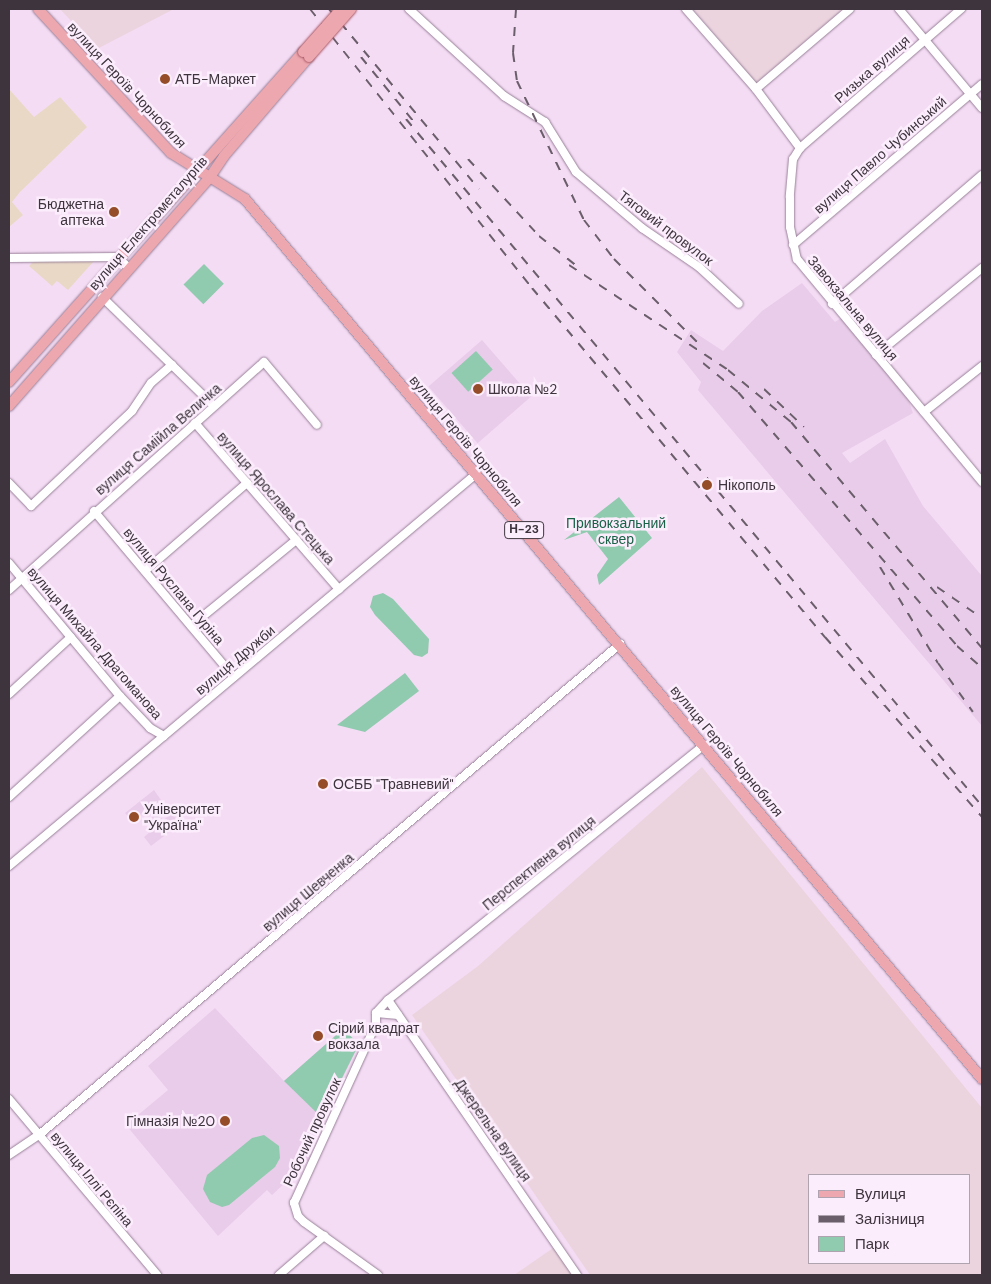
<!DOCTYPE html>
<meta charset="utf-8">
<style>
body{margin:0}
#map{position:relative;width:991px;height:1284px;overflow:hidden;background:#f5dcf5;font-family:"DM Sans",sans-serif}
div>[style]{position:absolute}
.commercial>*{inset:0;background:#ead8c7}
.industrial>*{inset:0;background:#ecd4df}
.built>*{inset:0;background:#e9cce9;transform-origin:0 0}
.green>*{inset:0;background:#90caaf;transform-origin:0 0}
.roads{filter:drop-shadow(0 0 1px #988198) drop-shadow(0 0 1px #988198)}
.minor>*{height:8px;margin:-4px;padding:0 4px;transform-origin:4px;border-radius:4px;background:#fff}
.major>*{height:10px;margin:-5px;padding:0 5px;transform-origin:5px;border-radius:5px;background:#eda7af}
.rail>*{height:2px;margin-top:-1px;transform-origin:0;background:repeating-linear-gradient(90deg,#6b5e6b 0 9px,transparent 0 18px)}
.bridges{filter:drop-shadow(0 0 1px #a85965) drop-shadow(0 0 1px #a85965)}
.major-bridge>*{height:10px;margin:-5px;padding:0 5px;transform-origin:5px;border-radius:5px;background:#eda7af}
.dots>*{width:14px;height:14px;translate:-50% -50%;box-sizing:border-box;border:2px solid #fcedfc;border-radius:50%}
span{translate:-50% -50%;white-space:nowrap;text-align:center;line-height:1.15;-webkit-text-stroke:5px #fcedfc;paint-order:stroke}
.shield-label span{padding:1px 4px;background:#fcedfc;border:1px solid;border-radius:4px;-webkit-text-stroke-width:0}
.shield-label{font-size:12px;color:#3d343d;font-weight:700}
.street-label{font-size:14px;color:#3d343d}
.poi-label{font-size:14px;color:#3d343d}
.left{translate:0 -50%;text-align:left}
.right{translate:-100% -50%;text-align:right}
.park-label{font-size:14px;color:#196248}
.frame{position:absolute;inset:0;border:10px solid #3d343d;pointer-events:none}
.legend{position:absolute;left:808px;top:1174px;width:162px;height:90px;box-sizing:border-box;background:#fcedfc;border:1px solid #b0a3b0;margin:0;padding:6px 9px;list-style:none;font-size:15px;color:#3d343d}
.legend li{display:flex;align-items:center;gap:10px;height:25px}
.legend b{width:25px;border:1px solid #b0a3b0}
</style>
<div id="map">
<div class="commercial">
<i style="clip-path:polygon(9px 89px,34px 117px,60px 97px,87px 127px,20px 192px,12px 202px,23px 215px,9px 227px)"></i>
<i style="clip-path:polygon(34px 261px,94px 261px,68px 290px,57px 281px,52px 286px,29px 266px)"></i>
</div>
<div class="industrial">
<i style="clip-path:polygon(60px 9px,174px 9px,97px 49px)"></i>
<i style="clip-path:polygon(693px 9px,843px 9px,756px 83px)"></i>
<i style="clip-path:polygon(evenodd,702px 767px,982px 1108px,982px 1275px,590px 1275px,412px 1015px,478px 966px,702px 767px,970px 1175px,970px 1263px,810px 1263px,810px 1175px,970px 1175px)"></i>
<i style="clip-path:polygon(556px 1246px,575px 1275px,514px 1275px,553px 1248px)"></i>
</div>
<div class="built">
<i style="clip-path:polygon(802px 283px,835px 322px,841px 318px,907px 396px,913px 413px,842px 453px,850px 463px,885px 439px,923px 506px,982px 576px,982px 726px,698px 390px,701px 382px,677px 352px,691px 330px,723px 351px,762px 311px)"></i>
<i style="left:482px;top:340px;width:75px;height:71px;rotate:49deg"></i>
<i style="clip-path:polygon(154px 790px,161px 800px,152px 807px,163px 820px,173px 813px,181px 823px,151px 846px,144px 837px,158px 825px,147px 811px,133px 822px,125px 813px)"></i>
<i style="clip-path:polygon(215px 1008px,284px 1081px,343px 1029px,359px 1044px,307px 1151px,313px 1157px,272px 1195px,267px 1190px,218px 1236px,126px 1125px,168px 1090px,148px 1066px)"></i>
</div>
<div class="green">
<i style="left:204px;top:264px;width:28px;height:29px;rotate:45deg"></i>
<i style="left:476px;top:351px;width:25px;height:33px;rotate:48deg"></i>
<i style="clip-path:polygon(619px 497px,652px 538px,599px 585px,597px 575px,608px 559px,587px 532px,564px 540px)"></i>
<i style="clip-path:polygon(383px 593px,393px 599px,429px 639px,428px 653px,422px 657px,414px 655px,375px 615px,370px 607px,373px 596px)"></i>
<i style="clip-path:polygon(405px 673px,419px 691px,365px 732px,337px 725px)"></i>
<i style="clip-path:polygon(343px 1029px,359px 1044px,322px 1118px,284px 1081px)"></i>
<i style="clip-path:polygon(264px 1135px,279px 1146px,280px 1158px,275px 1167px,229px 1205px,222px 1207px,210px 1202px,203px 1189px,207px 1175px,252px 1138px)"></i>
</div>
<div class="roads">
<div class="minor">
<i style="left:409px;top:9px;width:129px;rotate:42.5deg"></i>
<i style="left:504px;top:96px;width:49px;rotate:32.4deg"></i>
<i style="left:545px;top:122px;width:59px;rotate:58.2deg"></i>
<i style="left:576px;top:172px;width:87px;rotate:40.3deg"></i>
<i style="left:642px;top:228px;width:69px;rotate:34.4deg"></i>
<i style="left:699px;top:267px;width:54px;rotate:42.8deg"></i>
<i style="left:686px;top:9px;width:106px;rotate:48.8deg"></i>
<i style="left:756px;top:89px;width:74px;rotate:53.3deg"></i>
<i style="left:800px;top:148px;width:13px;rotate:122deg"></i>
<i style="left:793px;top:159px;width:38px;rotate:95deg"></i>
<i style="left:790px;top:197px;width:30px;rotate:90deg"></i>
<i style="left:790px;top:227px;width:33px;rotate:78deg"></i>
<i style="left:797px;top:259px;width:290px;rotate:50.3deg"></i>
<i style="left:899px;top:9px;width:129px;rotate:50deg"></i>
<i style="left:756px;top:89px;width:123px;rotate:-40.4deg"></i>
<i style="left:800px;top:148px;width:213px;rotate:-40.8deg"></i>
<i style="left:793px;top:245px;width:248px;rotate:-40.4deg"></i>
<i style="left:9px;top:258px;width:108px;rotate:-0.5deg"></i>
<i style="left:117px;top:257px;width:15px;rotate:42deg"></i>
<i style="left:102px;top:297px;width:156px;rotate:44.2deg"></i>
<i style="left:832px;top:304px;width:198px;rotate:-40.7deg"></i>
<i style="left:876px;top:355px;width:137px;rotate:-39.4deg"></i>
<i style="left:924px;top:412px;width:74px;rotate:-38.4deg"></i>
<i style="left:195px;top:423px;width:220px;rotate:49.1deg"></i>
<i style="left:9px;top:483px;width:32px;rotate:46deg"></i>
<i style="left:31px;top:506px;width:139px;rotate:-43.2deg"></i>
<i style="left:132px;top:411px;width:34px;rotate:-56deg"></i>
<i style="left:151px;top:383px;width:28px;rotate:-41deg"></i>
<i style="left:94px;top:511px;width:217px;rotate:49.9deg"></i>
<i style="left:9px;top:563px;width:173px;rotate:50.2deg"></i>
<i style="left:120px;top:696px;width:44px;rotate:46.8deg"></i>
<i style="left:150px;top:728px;width:16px;rotate:30deg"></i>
<i style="left:145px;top:571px;width:135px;rotate:-40.8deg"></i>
<i style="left:9px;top:590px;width:342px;rotate:-41.8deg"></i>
<i style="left:264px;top:362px;width:82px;rotate:49.9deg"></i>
<i style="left:191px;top:626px;width:136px;rotate:-39.3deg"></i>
<i style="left:9px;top:694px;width:84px;rotate:-42.6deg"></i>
<i style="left:9px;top:797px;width:150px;rotate:-42.3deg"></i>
<i style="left:9px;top:866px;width:610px;rotate:-40.01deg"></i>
<i style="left:388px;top:1000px;width:334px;rotate:55.5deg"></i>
<i style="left:376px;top:1013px;width:22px;rotate:5deg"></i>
<i style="left:9px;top:1099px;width:230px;rotate:49.9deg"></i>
<i style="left:9px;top:1155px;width:36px;rotate:-34deg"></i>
<i style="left:39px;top:1135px;width:761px;rotate:-40.2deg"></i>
<i style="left:279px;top:1275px;width:60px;rotate:-40.9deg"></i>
<i style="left:378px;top:1275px;width:91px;rotate:-144.4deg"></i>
<i style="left:304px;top:1222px;width:8px;rotate:-135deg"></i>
<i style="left:298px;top:1216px;width:14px;rotate:-107deg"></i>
<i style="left:294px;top:1203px;width:197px;rotate:-65.4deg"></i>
<i style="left:376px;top:1024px;width:11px;rotate:-90deg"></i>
<i style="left:376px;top:1013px;width:18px;rotate:-47deg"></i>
<i style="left:388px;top:1000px;width:406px;rotate:-38.9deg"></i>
</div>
<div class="major">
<i style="left:38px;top:9px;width:196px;rotate:47.3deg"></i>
<i style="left:171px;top:153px;width:87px;rotate:31.9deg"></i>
<i style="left:245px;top:199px;width:1148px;rotate:50.05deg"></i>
<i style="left:9px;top:382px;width:442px;rotate:-48.3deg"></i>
<i style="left:9px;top:406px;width:305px;rotate:-48.7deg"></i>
<i style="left:210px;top:177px;width:25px;rotate:-56deg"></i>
<i style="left:224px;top:156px;width:130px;rotate:-49.4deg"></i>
</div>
</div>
<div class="rail">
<i style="left:310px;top:9px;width:357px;rotate:51.5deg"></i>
<i style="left:532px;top:288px;width:456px;rotate:50deg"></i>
<i style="left:825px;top:637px;width:239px;rotate:48.9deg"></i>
<i style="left:329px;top:9px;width:234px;rotate:50.2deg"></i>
<i style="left:516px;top:9px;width:44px;rotate:93.9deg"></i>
<i style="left:513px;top:53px;width:28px;rotate:82deg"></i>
<i style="left:517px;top:81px;width:154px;rotate:64.3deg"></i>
<i style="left:584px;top:220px;width:49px;rotate:52.4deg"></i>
<i style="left:614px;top:259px;width:122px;rotate:45deg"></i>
<i style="left:361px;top:57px;width:84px;rotate:50.8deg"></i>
<i style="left:406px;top:119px;width:897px;rotate:50.02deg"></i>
<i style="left:468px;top:159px;width:105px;rotate:47.3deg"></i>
<i style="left:539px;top:236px;width:50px;rotate:38.5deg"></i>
<i style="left:569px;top:265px;width:191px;rotate:33.4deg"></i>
<i style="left:728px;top:370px;width:82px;rotate:39.5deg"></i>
<i style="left:791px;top:422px;width:296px;rotate:49.8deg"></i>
<i style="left:703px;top:363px;width:45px;rotate:39.6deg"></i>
<i style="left:738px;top:392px;width:335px;rotate:49.2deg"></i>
<i style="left:957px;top:646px;width:33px;rotate:41deg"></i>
<i style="left:764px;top:389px;width:55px;rotate:43.5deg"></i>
<i style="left:880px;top:567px;width:112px;rotate:58.9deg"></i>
<i style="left:938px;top:663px;width:60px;rotate:54.5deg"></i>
<i style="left:937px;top:587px;width:55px;rotate:34.6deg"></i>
</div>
<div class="bridges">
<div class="major-bridge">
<i style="left:303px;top:52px;width:57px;rotate:-48.5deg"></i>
<i style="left:309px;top:57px;width:64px;rotate:-48.8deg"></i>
</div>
</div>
<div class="dots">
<i style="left:165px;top:79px;background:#954d29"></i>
<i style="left:114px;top:212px;background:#954d29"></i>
<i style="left:478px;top:389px;background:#954d29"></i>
<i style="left:707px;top:485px;background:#954d29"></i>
<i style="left:323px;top:784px;background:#954d29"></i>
<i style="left:134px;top:817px;background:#954d29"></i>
<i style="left:318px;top:1036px;background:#954d29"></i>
<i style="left:225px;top:1121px;background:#954d29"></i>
</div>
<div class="shield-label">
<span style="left:524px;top:530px">Н-23</span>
</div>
<div class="street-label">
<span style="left:872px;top:69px;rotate:-41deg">Ризька вулиця</span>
<span style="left:127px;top:85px;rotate:47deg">вулиця Героїв Чорнобиля</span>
<span style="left:880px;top:155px;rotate:-41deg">вулиця Павло Чубинський</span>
<span style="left:148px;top:223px;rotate:-49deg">вулиця Електрометалургів</span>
<span style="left:666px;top:228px;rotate:37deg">Тяговий провулок</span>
<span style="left:853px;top:308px;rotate:50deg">Завокзальна вулиця</span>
<span style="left:158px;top:439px;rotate:-41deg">вулиця Самійла Величка</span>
<span style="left:466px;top:441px;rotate:50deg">вулиця Героїв Чорнобиля</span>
<span style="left:276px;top:498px;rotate:49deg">вулиця Ярослава Стецька</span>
<span style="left:174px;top:586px;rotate:50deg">вулиця Руслана Гуріна</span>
<span style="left:95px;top:643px;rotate:49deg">вулиця Михайла Драгоманова</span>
<span style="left:235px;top:660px;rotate:-40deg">вулиця Дружби</span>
<span style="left:727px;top:751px;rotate:50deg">вулиця Героїв Чорнобиля</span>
<span style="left:539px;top:863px;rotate:-39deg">Перспективна вулиця</span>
<span style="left:308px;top:892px;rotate:-40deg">вулиця Шевченка</span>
<span style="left:493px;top:1130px;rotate:55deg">Джерельна вулиця</span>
<span style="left:312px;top:1132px;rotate:-65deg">Робочий провулок</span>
<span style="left:92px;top:1179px;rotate:50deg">вулиця Іллі Рєпіна</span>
</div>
<div class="poi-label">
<span class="left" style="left:175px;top:79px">АТБ-Маркет</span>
<span class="right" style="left:104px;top:212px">Бюджетна<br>аптека</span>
<span class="left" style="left:488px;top:389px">Школа №2</span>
<span class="left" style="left:718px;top:485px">Нікополь</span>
<span class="left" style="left:333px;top:784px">ОСББ "Травневий"</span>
<span class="left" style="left:144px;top:817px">Університет<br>"Україна"</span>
<span class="left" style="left:328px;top:1036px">Сірий квадрат<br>вокзала</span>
<span class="right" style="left:215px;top:1121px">Гімназія №20</span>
</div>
<div class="park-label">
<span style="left:616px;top:531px">Привокзальний<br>сквер</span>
</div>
<div class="frame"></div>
<ul class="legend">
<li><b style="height:6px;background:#eda7af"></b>Вулиця</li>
<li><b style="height:6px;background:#6b5e6b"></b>Залізниця</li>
<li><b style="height:14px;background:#90caaf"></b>Парк</li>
</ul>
</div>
